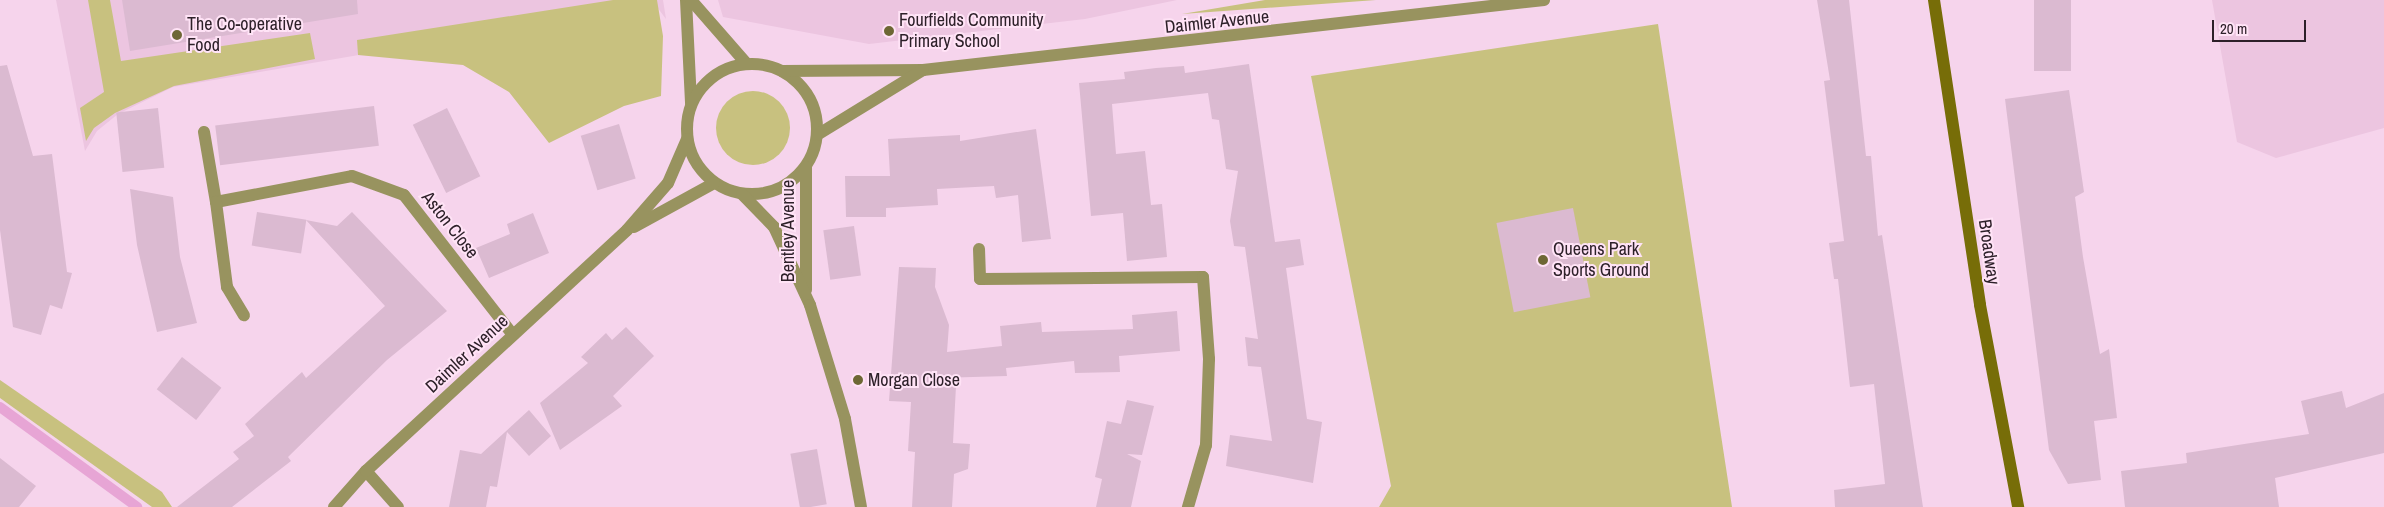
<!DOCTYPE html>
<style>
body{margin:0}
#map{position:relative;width:2384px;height:507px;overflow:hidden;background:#f6d4ec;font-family:"Archivo Narrow",sans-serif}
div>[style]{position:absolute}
.built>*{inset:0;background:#ecc5e0}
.green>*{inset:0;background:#c8c17f}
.round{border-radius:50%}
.stream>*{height:10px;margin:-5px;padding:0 5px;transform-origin:5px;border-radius:5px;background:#e7a5d5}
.building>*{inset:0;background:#dbbad1;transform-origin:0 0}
.minor>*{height:12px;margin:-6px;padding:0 6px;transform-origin:6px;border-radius:6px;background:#98935f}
.minor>.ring{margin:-6px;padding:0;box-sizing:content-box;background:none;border:12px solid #98935f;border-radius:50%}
.secondary>*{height:12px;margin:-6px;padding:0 6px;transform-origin:6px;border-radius:6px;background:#776d08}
.dots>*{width:14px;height:14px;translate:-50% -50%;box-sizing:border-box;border:2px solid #ffe3f6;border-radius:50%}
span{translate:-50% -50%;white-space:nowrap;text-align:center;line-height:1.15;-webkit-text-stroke:4px #ffe3f6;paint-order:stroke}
.poi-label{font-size:18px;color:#2d2029}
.left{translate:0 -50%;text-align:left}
.street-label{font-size:18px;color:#2d2029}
.scale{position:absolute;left:2212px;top:20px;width:94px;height:22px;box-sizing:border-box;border:2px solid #2d2029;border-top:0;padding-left:6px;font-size:15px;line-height:18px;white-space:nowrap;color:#2d2029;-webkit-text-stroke:4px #ffe3f6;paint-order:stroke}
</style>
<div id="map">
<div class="built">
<i style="clip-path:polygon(56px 0,663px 0,666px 19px,657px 7px,614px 11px,173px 87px,118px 114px,97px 131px,85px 151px)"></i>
<i style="clip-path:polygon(718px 0,1177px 0,1085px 19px,869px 44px,723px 17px)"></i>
<i style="clip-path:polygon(2212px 0,2384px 0,2384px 128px,2276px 158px,2237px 142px)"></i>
</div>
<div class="green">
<i style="clip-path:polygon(88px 0,110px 0,121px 61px,310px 33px,315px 59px,174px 86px,115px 113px,94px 128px,86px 141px,80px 108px,104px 92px)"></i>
<i style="clip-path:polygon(613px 0,657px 0,663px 36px,661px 96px,624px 106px,549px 143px,509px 92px,463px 65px,358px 55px,357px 40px)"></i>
<i style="clip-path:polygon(1265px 0,1376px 0,1182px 14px)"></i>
<i style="clip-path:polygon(1658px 24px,1732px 507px,1379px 507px,1391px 486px,1311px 76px)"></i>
<i class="round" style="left:716px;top:91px;width:74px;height:74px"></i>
<i style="clip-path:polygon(0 380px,162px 492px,172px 507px,152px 507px,0 398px)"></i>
</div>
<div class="stream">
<i style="left:0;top:407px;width:170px;rotate:36.1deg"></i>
</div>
<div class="building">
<i style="clip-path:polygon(122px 0,357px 0,358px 14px,130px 51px)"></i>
<i style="clip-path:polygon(1817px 0,1849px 0,1866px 156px,1871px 156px,1878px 236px,1882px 235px,1923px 507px,1835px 507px,1834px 490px,1885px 484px,1874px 384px,1850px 387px,1838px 279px,1834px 279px,1829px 243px,1844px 241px,1824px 81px,1830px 80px)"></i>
<i style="left:2034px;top:0;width:37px;height:71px"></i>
<i style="clip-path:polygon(1249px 64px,1275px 242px,1300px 239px,1304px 265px,1286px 268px,1307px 419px,1322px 422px,1313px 483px,1226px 466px,1230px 435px,1272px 441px,1261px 367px,1248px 366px,1245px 337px,1258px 339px,1245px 247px,1234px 246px,1230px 221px,1238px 171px,1226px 169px,1219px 120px,1212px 119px,1208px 93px,1112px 104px,1116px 154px,1145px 151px,1151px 205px,1162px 204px,1167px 257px,1127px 261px,1123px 213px,1091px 216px,1079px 83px,1125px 79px,1124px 72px,1156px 68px,1184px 66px,1185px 73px)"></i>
<i style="clip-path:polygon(7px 65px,33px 156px,52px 154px,67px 272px,72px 273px,62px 309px,50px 305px,41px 335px,13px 327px,0 230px,0 66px)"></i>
<i style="clip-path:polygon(2069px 90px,2084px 192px,2075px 197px,2083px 257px,2100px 354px,2109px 349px,2117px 418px,2094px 421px,2101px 480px,2068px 484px,2049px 450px,2005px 99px)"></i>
<i style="left:374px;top:106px;width:40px;height:160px;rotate:83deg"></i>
<i style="left:158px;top:108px;width:60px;height:42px;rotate:84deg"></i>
<i style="left:447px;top:108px;width:76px;height:38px;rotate:64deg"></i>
<i style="left:619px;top:124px;width:57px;height:40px;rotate:73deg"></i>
<i style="clip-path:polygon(1036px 129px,1051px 239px,1022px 242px,1018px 195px,996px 198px,994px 186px,937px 189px,938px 205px,886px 208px,886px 217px,846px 217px,845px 176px,890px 176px,888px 139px,960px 135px,960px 141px)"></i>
<i style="clip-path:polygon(130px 189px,173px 197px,180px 257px,197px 323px,157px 332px,137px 245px)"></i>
<i style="left:1573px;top:208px;width:91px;height:78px;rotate:79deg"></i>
<i style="left:257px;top:212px;width:50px;height:34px;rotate:9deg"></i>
<i style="clip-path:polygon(352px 212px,447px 311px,387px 360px,288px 457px,291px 461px,232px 507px,177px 507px,239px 459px,233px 452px,254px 436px,245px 424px,302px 372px,306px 378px,385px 306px,306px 220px,337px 226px)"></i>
<i style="clip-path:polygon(533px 213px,549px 253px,489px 278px,476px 248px,510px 234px,507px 224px)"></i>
<i style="left:854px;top:226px;width:50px;height:31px;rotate:82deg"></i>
<i style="clip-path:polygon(899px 267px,936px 268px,935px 287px,949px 325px,947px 352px,1002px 346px,1000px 326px,1041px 322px,1042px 332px,1133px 329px,1132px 315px,1177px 311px,1180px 351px,1119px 356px,1120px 372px,1075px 373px,1074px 361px,1006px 368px,1007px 376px,939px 378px,938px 382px,956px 386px,953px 443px,970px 444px,968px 469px,954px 474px,952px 507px,912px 507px,915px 452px,908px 451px,911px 402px,889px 401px)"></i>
<i style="clip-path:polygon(626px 327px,654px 356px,613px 396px,622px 406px,560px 450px,540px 403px,588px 363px,581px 357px,606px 333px,612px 340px)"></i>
<i style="left:182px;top:357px;width:50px;height:41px;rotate:38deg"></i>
<i style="clip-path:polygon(2342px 391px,2346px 408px,2384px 393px,2384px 453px,2275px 478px,2279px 507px,2125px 507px,2121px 471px,2187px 463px,2186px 453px,2309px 434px,2301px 401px)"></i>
<i style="clip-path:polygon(1127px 400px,1154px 406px,1142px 455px,1127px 454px,1141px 461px,1131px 507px,1096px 507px,1102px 479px,1095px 477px,1107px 421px,1121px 424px)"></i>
<i style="clip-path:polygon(529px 410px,551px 436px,529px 456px,507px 432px,497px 487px,490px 486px,486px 507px,449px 507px,460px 450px,481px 454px)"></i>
<i style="left:817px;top:449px;width:56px;height:27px;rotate:80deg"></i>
<i style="clip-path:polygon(0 458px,36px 486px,19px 507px,0 507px)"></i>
</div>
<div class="minor">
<i style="left:686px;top:0;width:104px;rotate:87.2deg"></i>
<i style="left:691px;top:0;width:84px;rotate:48.9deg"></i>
<i class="ring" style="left:687px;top:64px;width:118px;height:118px"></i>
<i style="left:782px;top:71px;width:141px;rotate:-0.4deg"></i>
<i style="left:923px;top:70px;width:625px;rotate:-6.43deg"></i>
<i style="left:204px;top:132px;width:71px;rotate:80.3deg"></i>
<i style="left:216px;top:202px;width:138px;rotate:-10.8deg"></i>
<i style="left:352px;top:176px;width:55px;rotate:20.1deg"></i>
<i style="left:404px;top:195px;width:177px;rotate:52.1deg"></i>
<i style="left:817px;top:135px;width:124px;rotate:-31.5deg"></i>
<i style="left:806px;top:167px;width:123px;rotate:90deg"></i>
<i style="left:742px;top:194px;width:46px;rotate:45.9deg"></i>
<i style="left:774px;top:227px;width:86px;rotate:65.2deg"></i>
<i style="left:810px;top:305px;width:119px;rotate:72.9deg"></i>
<i style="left:845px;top:419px;width:89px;rotate:79.7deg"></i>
<i style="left:216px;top:202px;width:86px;rotate:82.6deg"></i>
<i style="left:227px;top:287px;width:33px;rotate:59deg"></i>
<i style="left:634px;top:227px;width:91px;rotate:-28.8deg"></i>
<i style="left:979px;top:249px;width:30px;rotate:88deg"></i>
<i style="left:980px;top:279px;width:223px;rotate:-0.5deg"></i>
<i style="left:1203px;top:277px;width:82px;rotate:85.8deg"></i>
<i style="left:1209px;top:359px;width:86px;rotate:92deg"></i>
<i style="left:1206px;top:445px;width:65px;rotate:106.2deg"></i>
<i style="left:366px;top:471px;width:48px;rotate:48.4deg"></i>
<i style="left:334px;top:507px;width:48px;rotate:-48.4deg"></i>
<i style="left:366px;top:471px;width:355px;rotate:-42.7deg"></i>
<i style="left:627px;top:230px;width:62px;rotate:-48.9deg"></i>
<i style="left:668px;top:183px;width:48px;rotate:-66.6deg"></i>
</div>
<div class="secondary">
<i style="left:1934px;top:0;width:308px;rotate:81.4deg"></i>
<i style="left:1980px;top:305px;width:206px;rotate:79.3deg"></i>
</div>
<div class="dots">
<i style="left:889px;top:31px;background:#6d6734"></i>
<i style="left:177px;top:35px;background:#6d6734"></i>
<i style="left:1543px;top:260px;background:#6d6734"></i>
<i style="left:858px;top:380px;background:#6d6734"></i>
</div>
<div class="poi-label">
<span class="left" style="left:899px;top:31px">Fourfields Community<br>Primary School</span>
<span class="left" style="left:187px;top:35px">The Co-operative<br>Food</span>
<span class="left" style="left:1553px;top:260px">Queens Park<br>Sports Ground</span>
<span class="left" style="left:868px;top:380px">Morgan Close</span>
</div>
<div class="street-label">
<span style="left:1217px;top:22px;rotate:-6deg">Daimler Avenue</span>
<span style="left:450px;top:225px;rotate:52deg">Aston Close</span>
<span style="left:788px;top:231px;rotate:-90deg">Bentley Avenue</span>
<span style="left:1989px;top:252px;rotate:82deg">Broadway</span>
<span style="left:467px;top:354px;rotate:-43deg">Daimler Avenue</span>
</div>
<div class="scale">20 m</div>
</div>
